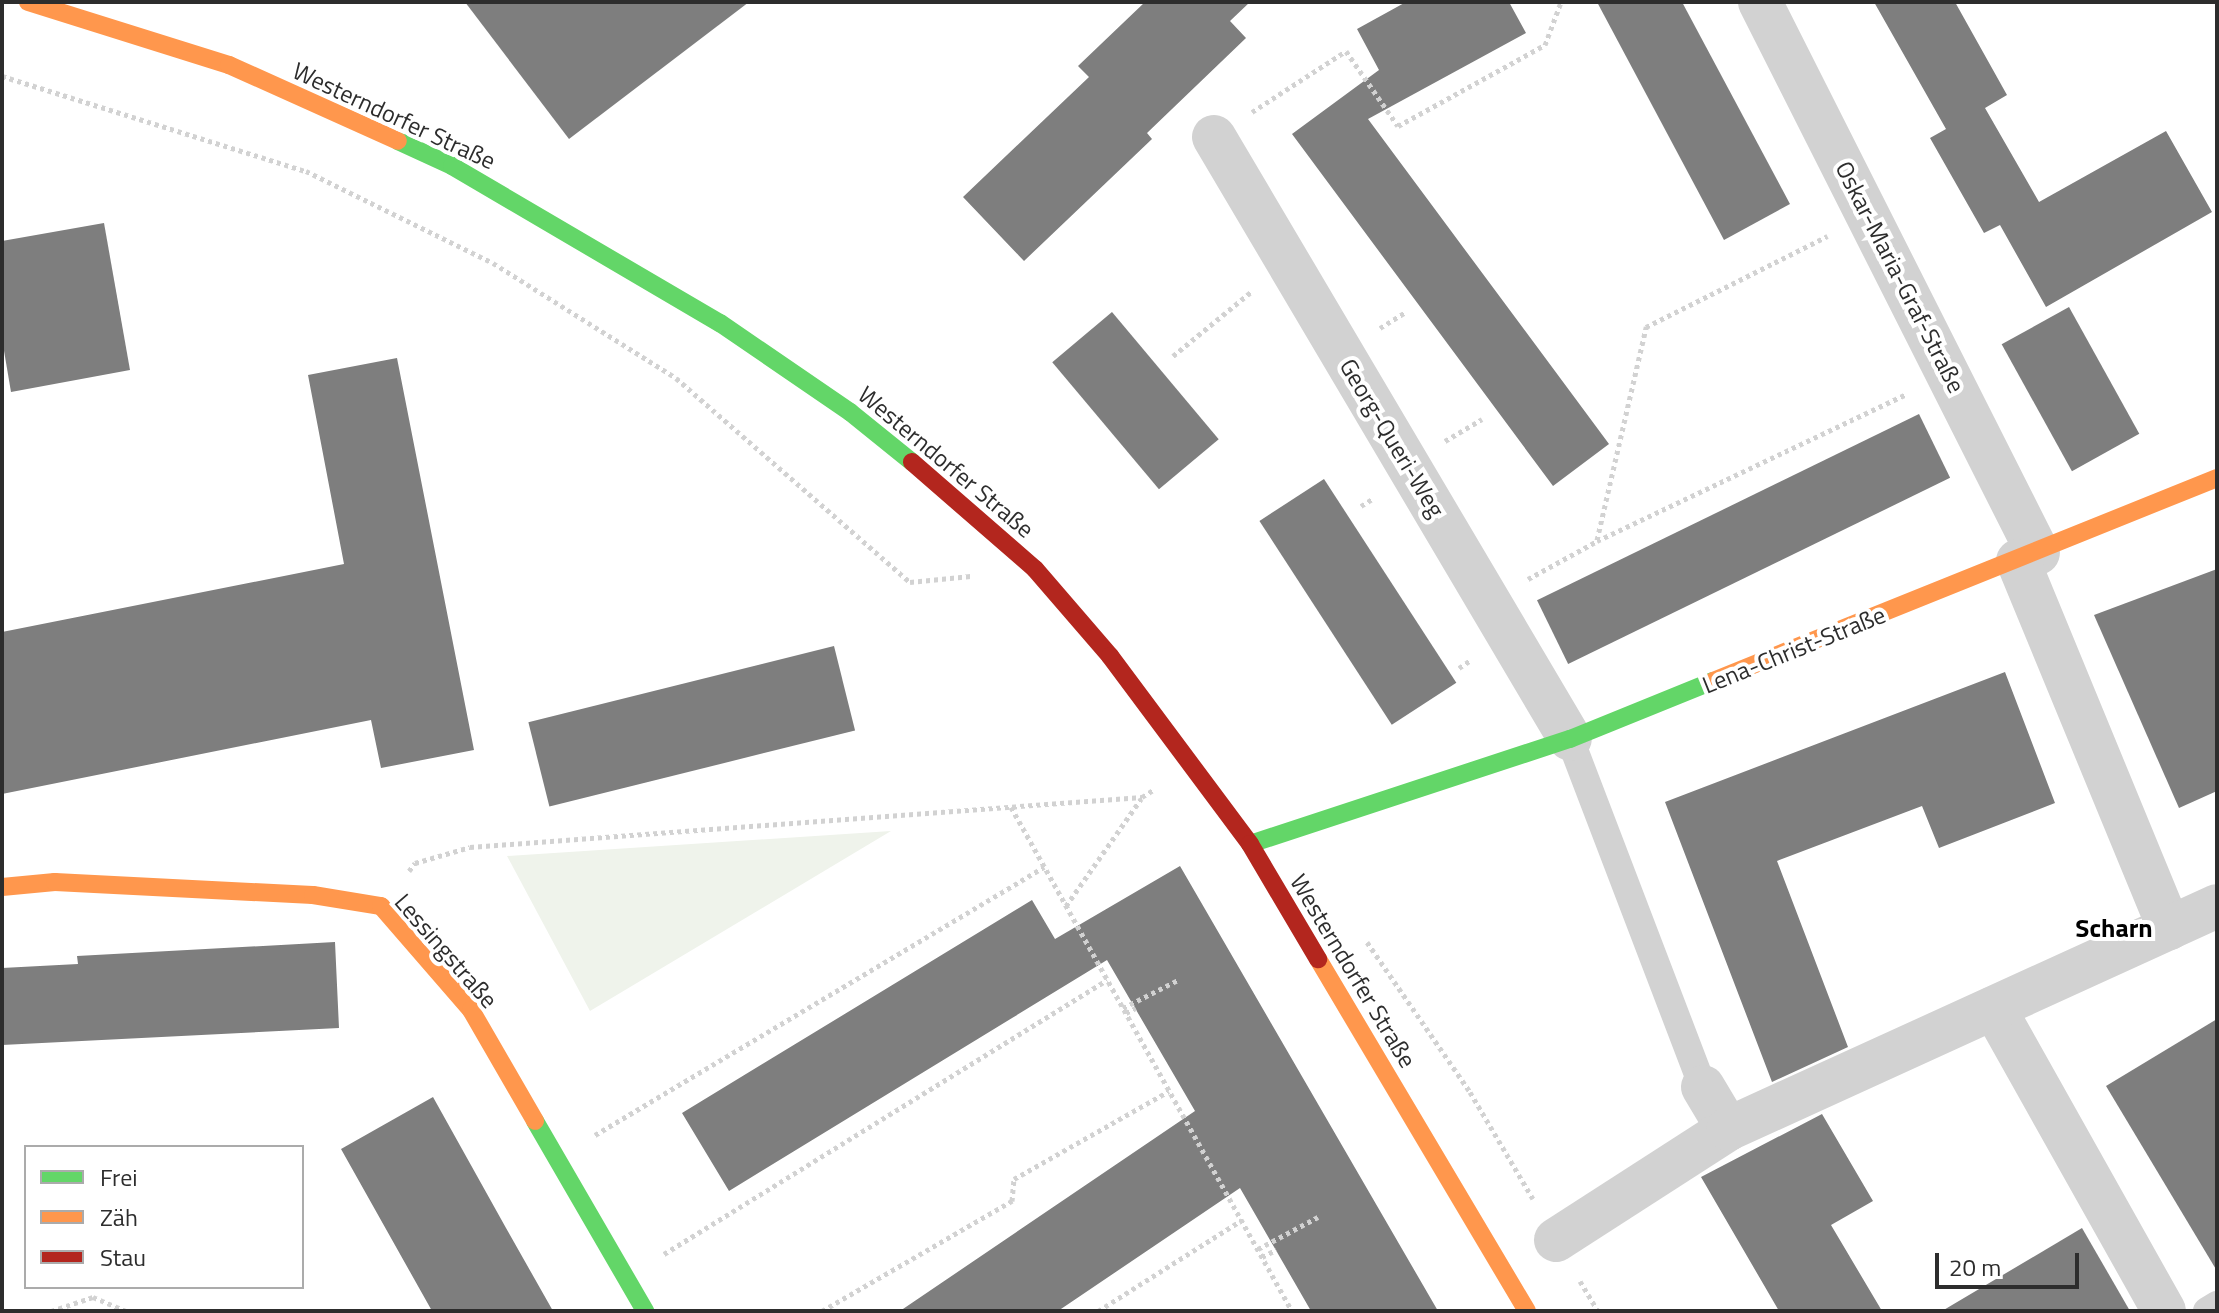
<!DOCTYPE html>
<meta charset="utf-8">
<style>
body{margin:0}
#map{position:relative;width:2219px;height:1313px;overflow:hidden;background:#fff;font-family:"Titillium Web",sans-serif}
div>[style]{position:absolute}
.green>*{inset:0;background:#eff3eb}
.building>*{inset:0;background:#7e7e7e;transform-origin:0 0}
.path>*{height:5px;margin-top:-2.5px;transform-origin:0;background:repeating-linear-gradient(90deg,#d2d2d2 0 4px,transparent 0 8px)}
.lane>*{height:28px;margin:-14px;padding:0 14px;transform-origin:14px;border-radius:14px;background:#d2d2d2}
.street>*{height:44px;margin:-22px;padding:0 22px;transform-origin:22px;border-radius:22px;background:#d2d2d2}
.fast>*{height:18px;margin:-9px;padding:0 9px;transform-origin:9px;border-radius:9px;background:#63d668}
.slow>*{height:18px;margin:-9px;padding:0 9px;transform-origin:9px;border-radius:9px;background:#ff974d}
.jam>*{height:18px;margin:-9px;padding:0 9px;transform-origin:9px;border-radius:9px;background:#b3261e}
span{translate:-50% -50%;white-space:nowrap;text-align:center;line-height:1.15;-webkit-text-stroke:8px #fff;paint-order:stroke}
.street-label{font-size:24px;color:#2d2d2d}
.neighbourhood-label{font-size:26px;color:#000;font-weight:700}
.frame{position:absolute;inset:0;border:4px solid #2d2d2d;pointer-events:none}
.legend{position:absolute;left:24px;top:1145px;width:280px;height:144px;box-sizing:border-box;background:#fff;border:2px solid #ababab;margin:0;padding:10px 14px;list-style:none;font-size:24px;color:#2d2d2d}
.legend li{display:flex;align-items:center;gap:16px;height:40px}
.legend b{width:40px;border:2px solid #ababab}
.scale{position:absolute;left:1935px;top:1253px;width:144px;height:36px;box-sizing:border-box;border:4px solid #2d2d2d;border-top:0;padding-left:10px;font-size:24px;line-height:28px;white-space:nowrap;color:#2d2d2d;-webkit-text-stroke:6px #fff;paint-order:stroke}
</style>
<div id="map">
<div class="green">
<i style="clip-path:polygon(891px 831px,590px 1011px,507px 856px)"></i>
</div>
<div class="building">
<i style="clip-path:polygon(465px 2px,749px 2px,569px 139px)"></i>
<i style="clip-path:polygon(1145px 2px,1250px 2px,1230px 21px,1246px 38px,1147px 133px,1152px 139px,1024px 261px,963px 197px,1089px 77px,1078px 66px)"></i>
<i style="clip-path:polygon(1406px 2px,1509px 2px,1526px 33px,1368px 119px,1609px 444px,1553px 486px,1292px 134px,1379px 70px,1357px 29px)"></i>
<i style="clip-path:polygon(1597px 2px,1682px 2px,1790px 204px,1724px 240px)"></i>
<i style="clip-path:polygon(1874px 2px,1955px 2px,2007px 95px,1985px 108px,2039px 202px,2166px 131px,2212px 212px,2046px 307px,2000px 225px,1984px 233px,1930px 138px,1946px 129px)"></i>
<i style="clip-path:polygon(104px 223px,130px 370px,11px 392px,2px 339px,2px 241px)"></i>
<i style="left:2069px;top:307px;width:145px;height:77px;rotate:61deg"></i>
<i style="left:1112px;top:312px;width:166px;height:78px;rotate:50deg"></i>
<i style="clip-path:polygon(397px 358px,474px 750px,381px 768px,371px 720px,2px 794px,2px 632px,344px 564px,308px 375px)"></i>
<i style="left:1919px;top:414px;width:71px;height:425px;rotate:64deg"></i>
<i style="left:1324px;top:479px;width:243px;height:77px;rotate:57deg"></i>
<i style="clip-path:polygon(2217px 569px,2217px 791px,2179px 808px,2094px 615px)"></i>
<i style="left:834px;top:646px;width:87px;height:315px;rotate:76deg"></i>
<i style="clip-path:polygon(2005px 672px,2055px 803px,1939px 848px,1922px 806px,1777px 861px,1848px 1047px,1772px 1082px,1665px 802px)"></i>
<i style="clip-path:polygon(1180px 866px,1438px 1311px,1311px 1311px,1240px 1188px,1058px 1311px,900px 1311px,1195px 1111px,1107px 960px,729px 1191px,682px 1113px,1032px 900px,1055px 939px)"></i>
<i style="clip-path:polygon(335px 942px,339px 1028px,2px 1045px,2px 968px,78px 964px,77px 956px)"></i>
<i style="clip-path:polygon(2217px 1019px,2217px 1271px,2106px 1086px)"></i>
<i style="clip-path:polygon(433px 1097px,506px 1228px,553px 1311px,432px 1311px,341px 1149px)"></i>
<i style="clip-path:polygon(1822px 1114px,1873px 1201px,1831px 1225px,1882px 1311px,1779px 1311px,1701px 1177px)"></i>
<i style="clip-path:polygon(2082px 1228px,2130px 1311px,1942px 1311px)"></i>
</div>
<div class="path">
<i style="left:2px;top:76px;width:318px;rotate:17.4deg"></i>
<i style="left:306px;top:171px;width:208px;rotate:26.2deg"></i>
<i style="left:493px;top:263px;width:216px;rotate:32.1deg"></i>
<i style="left:676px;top:378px;width:310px;rotate:41.1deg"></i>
<i style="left:910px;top:582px;width:61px;rotate:-5.6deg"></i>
<i style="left:1252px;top:112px;width:112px;rotate:-33deg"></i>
<i style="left:1346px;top:51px;width:91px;rotate:55.3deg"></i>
<i style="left:1398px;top:126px;width:168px;rotate:-28.9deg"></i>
<i style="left:1545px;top:45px;width:46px;rotate:-69.6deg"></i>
<i style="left:1380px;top:328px;width:31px;rotate:-32deg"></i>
<i style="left:1173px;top:356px;width:102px;rotate:-39.4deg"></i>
<i style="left:1445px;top:441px;width:43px;rotate:-30.7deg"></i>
<i style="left:1361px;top:506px;width:15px;rotate:-32deg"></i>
<i style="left:1597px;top:540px;width:219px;rotate:-77deg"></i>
<i style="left:1646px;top:327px;width:203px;rotate:-26.6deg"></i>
<i style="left:1528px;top:579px;width:79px;rotate:-28.8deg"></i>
<i style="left:1597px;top:541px;width:343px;rotate:-25.4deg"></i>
<i style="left:1459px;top:668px;width:14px;rotate:-34deg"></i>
<i style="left:1011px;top:807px;width:577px;rotate:60.86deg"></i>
<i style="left:409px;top:871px;width:10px;rotate:-53deg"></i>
<i style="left:415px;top:863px;width:57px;rotate:-16.2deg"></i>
<i style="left:470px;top:847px;width:674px;rotate:-4.26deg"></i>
<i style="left:1142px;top:797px;width:13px;rotate:-32deg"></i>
<i style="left:1066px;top:906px;width:131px;rotate:-55deg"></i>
<i style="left:1367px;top:942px;width:182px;rotate:55.5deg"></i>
<i style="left:1470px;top:1092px;width:124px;rotate:59.5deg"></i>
<i style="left:1123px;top:1008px;width:62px;rotate:-27deg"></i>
<i style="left:1126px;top:1013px;width:11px;rotate:-27deg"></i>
<i style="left:595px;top:1135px;width:523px;rotate:-30.83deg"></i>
<i style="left:1258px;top:1249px;width:68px;rotate:-28.1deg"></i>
<i style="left:664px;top:1254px;width:521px;rotate:-31.74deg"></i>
<i style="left:1262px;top:1257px;width:16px;rotate:-27deg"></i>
<i style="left:1580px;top:1281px;width:35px;rotate:59deg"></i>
<i style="left:51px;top:1311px;width:44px;rotate:-18.4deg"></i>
<i style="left:93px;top:1297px;width:36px;rotate:23deg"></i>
<i style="left:822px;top:1311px;width:220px;rotate:-30.1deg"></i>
<i style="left:1012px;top:1201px;width:22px;rotate:-85deg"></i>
<i style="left:1014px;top:1179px;width:178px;rotate:-29.6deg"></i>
<i style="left:1098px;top:1311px;width:170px;rotate:-32.3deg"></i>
</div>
<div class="lane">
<i style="left:1570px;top:739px;width:373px;rotate:69.1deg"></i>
<i style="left:2207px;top:1311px;width:12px;rotate:-31deg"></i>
</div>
<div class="street">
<i style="left:1760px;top:2px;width:617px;rotate:63.23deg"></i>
<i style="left:1214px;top:137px;width:699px;rotate:59.4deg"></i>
<i style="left:2018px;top:561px;width:397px;rotate:67.6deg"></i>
<i style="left:1994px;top:1008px;width:347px;rotate:60.7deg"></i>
<i style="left:1703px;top:1087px;width:49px;rotate:59.2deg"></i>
<i style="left:1556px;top:1240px;width:205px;rotate:-32.8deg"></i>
<i style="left:1728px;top:1129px;width:537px;rotate:-24.51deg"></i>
</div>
<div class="fast">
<i style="left:398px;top:141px;width:60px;rotate:24.8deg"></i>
<i style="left:452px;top:166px;width:311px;rotate:30.4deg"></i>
<i style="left:720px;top:323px;width:158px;rotate:34.4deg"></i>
<i style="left:850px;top:412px;width:80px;rotate:38.9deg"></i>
<i style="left:1250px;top:844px;width:337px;rotate:-18.2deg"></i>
<i style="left:1570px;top:739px;width:154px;rotate:-22.1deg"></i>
<i style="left:535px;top:1121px;width:220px;rotate:59.9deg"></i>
</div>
<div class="slow">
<i style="left:28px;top:2px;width:211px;rotate:17.4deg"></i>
<i style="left:229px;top:65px;width:185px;rotate:24.2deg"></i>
<i style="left:1713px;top:681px;width:543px;rotate:-21.94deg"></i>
<i style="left:2px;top:887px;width:53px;rotate:-5.4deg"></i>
<i style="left:55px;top:882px;width:258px;rotate:2.9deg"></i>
<i style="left:313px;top:895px;width:69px;rotate:9.2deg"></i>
<i style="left:381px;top:906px;width:138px;rotate:49.1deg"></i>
<i style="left:471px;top:1010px;width:128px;rotate:60deg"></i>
<i style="left:1318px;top:959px;width:409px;rotate:59.3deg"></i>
</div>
<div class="jam">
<i style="left:912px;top:462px;width:163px;rotate:41deg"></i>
<i style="left:1035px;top:569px;width:115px;rotate:49.2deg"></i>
<i style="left:1110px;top:656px;width:234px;rotate:53.3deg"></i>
<i style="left:1250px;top:844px;width:134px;rotate:59.4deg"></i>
</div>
<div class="street-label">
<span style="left:394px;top:116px;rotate:25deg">Westerndorfer Straße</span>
<span style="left:1900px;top:277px;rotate:63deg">Oskar-Maria-Graf-Straße</span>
<span style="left:1392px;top:438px;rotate:59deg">Georg-Queri-Weg</span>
<span style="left:946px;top:462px;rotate:40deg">Westerndorfer Straße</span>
<span style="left:1794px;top:650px;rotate:-22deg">Lena-Christ-Straße</span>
<span style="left:446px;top:951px;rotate:49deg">Lessingstraße</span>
<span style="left:1353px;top:971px;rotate:59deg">Westerndorfer Straße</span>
</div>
<div class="neighbourhood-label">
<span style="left:2114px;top:928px">Scharn</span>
</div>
<div class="frame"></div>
<ul class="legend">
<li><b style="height:10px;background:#63d668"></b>Frei</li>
<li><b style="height:10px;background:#ff974d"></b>Zäh</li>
<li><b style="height:10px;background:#b3261e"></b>Stau</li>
</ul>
<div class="scale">20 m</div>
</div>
